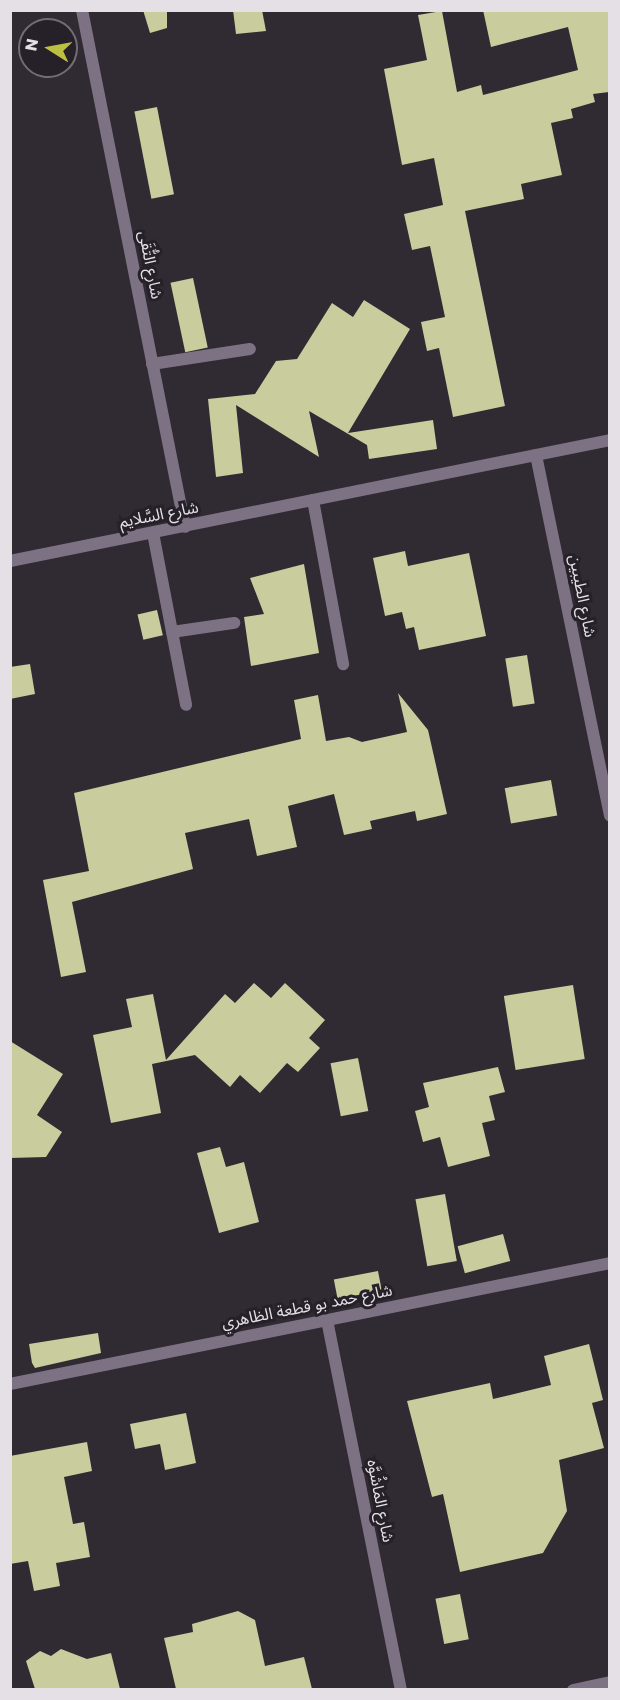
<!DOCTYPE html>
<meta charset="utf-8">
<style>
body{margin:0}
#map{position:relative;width:620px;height:1700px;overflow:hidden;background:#302a33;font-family:Poppins,"Noto Sans Arabic",sans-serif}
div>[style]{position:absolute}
.building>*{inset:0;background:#c9cc9c;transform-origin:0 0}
.service>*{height:12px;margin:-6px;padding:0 6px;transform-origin:6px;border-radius:6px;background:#7d7283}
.minor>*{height:12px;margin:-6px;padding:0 6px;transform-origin:6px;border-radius:6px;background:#7d7283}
span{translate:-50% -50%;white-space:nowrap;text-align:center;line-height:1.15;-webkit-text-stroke:6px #262029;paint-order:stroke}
.street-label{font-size:16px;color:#e4e0e6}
.frame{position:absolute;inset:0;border:12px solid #e4e0e6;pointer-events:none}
.north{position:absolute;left:18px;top:18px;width:60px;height:60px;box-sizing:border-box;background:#262029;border:2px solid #726d75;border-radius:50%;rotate:281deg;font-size:16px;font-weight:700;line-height:24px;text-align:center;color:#e4e0e6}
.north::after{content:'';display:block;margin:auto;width:21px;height:27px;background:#bdbf43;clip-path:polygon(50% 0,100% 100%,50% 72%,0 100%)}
</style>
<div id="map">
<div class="building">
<i style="clip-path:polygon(143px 10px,167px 10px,167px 28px,150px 33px)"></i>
<i style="clip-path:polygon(233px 10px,262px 10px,266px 31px,236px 34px)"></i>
<i style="clip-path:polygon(483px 10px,609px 10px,609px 92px,593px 94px,595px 102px,571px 109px,573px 118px,551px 123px,562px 175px,521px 184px,524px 199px,465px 211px,505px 406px,453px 417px,439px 348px,427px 351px,421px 322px,445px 317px,430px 246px,412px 250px,404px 214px,443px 205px,434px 158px,402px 165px,384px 69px,427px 60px,418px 15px,442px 11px,457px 92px,481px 85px,483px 95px,578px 70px,568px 27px,491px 47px)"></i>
<i style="left:157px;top:107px;width:89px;height:23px;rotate:79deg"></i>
<i style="left:193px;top:278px;width:71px;height:23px;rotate:78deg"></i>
<i style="clip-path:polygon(364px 300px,410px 329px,348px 433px,433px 420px,437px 449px,369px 459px,367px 445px,309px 411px,319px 457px,236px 405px,243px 473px,216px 477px,208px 399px,255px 394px,276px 361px,297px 359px,332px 303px,353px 317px)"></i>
<i style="clip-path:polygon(405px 551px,408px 566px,469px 553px,486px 636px,419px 650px,414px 627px,406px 629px,402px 612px,385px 616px,373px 558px)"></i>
<i style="clip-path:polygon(304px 564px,319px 653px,251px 666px,244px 617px,264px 614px,250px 578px)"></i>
<i style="left:157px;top:610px;width:26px;height:20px;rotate:77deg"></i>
<i style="left:527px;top:655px;width:49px;height:22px;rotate:81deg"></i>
<i style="clip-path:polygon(30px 664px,35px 694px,10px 699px,10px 667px)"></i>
<i style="clip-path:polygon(398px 693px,428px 730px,447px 814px,417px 821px,415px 811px,370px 821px,372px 829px,344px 835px,334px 794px,288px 806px,297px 847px,257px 856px,249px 819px,185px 833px,193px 869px,72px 902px,86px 972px,61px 977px,43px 880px,89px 871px,74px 793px,301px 739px,294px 700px,318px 695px,326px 741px,349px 737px,362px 742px,407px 732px)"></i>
<i style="left:551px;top:780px;width:36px;height:47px;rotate:80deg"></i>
<i style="clip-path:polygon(254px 983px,271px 998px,285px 983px,325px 1020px,309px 1038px,320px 1048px,298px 1072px,287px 1063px,260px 1093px,240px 1075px,230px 1087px,195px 1055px,152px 1064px,161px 1113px,111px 1123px,93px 1035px,132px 1027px,126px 999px,153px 994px,166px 1060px,225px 994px,235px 1003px)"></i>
<i style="left:573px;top:985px;width:75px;height:70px;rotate:81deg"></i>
<i style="clip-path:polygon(10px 1041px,63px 1074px,37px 1115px,62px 1132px,46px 1157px,10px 1158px)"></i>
<i style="left:358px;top:1058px;width:54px;height:28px;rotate:79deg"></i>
<i style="clip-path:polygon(498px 1067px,505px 1092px,489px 1096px,495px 1120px,482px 1123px,490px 1156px,448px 1167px,440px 1137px,423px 1142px,415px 1111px,429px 1107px,423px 1083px)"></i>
<i style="clip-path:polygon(220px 1147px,226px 1167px,244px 1162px,259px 1222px,219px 1233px,197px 1153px)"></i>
<i style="left:445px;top:1194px;width:68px;height:30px;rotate:80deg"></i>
<i style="left:503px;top:1234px;width:28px;height:47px;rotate:75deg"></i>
<i style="left:378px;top:1271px;width:20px;height:45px;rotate:79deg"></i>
<i style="clip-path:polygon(98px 1333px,101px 1353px,35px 1368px,32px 1363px,29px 1344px)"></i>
<i style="clip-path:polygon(589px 1344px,603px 1400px,592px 1403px,604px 1448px,559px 1460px,567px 1511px,543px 1553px,460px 1572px,443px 1494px,432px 1497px,407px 1401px,490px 1383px,493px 1399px,551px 1385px,544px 1356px)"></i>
<i style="clip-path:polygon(186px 1413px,196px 1463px,165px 1470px,160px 1444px,135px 1449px,130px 1424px)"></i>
<i style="clip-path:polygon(87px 1442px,92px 1471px,64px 1477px,73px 1524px,84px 1522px,90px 1557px,56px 1563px,60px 1586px,34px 1591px,28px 1561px,10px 1564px,10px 1456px)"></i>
<i style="left:460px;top:1594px;width:46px;height:25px;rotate:79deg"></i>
<i style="clip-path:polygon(238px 1611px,255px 1620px,265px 1666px,304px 1657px,312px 1689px,176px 1689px,164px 1638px,193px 1632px,192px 1624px)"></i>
<i style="clip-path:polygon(61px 1649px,87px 1659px,111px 1653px,120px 1689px,35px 1689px,26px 1661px,40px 1651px,51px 1656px)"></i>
</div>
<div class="service">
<i style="left:152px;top:364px;width:99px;rotate:-8.7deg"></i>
</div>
<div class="minor">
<i style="left:82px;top:10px;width:527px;rotate:78.73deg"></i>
<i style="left:536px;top:455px;width:368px;rotate:78.4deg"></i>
<i style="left:313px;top:500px;width:167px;rotate:79.6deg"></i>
<i style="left:153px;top:533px;width:175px;rotate:79.1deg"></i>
<i style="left:10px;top:561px;width:612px;rotate:-11.4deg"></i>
<i style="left:172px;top:632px;width:63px;rotate:-8.3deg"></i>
<i style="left:327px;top:1320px;width:377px;rotate:78.7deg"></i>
<i style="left:10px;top:1384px;width:612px;rotate:-11.4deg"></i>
<i style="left:573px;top:1690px;width:38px;rotate:-12deg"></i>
</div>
<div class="street-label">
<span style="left:150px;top:265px;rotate:79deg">شارع التُّقَى</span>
<span style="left:159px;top:515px;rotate:-11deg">شارع السَّلايم</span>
<span style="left:582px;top:596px;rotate:79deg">شارع الطيبين</span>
<span style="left:307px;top:1307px;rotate:-11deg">شارع حمد بو قطعة الظاهري</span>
<span style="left:380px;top:1501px;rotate:79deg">شارع المَاشُوَّه</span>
</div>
<div class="frame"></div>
<div class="north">N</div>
</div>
